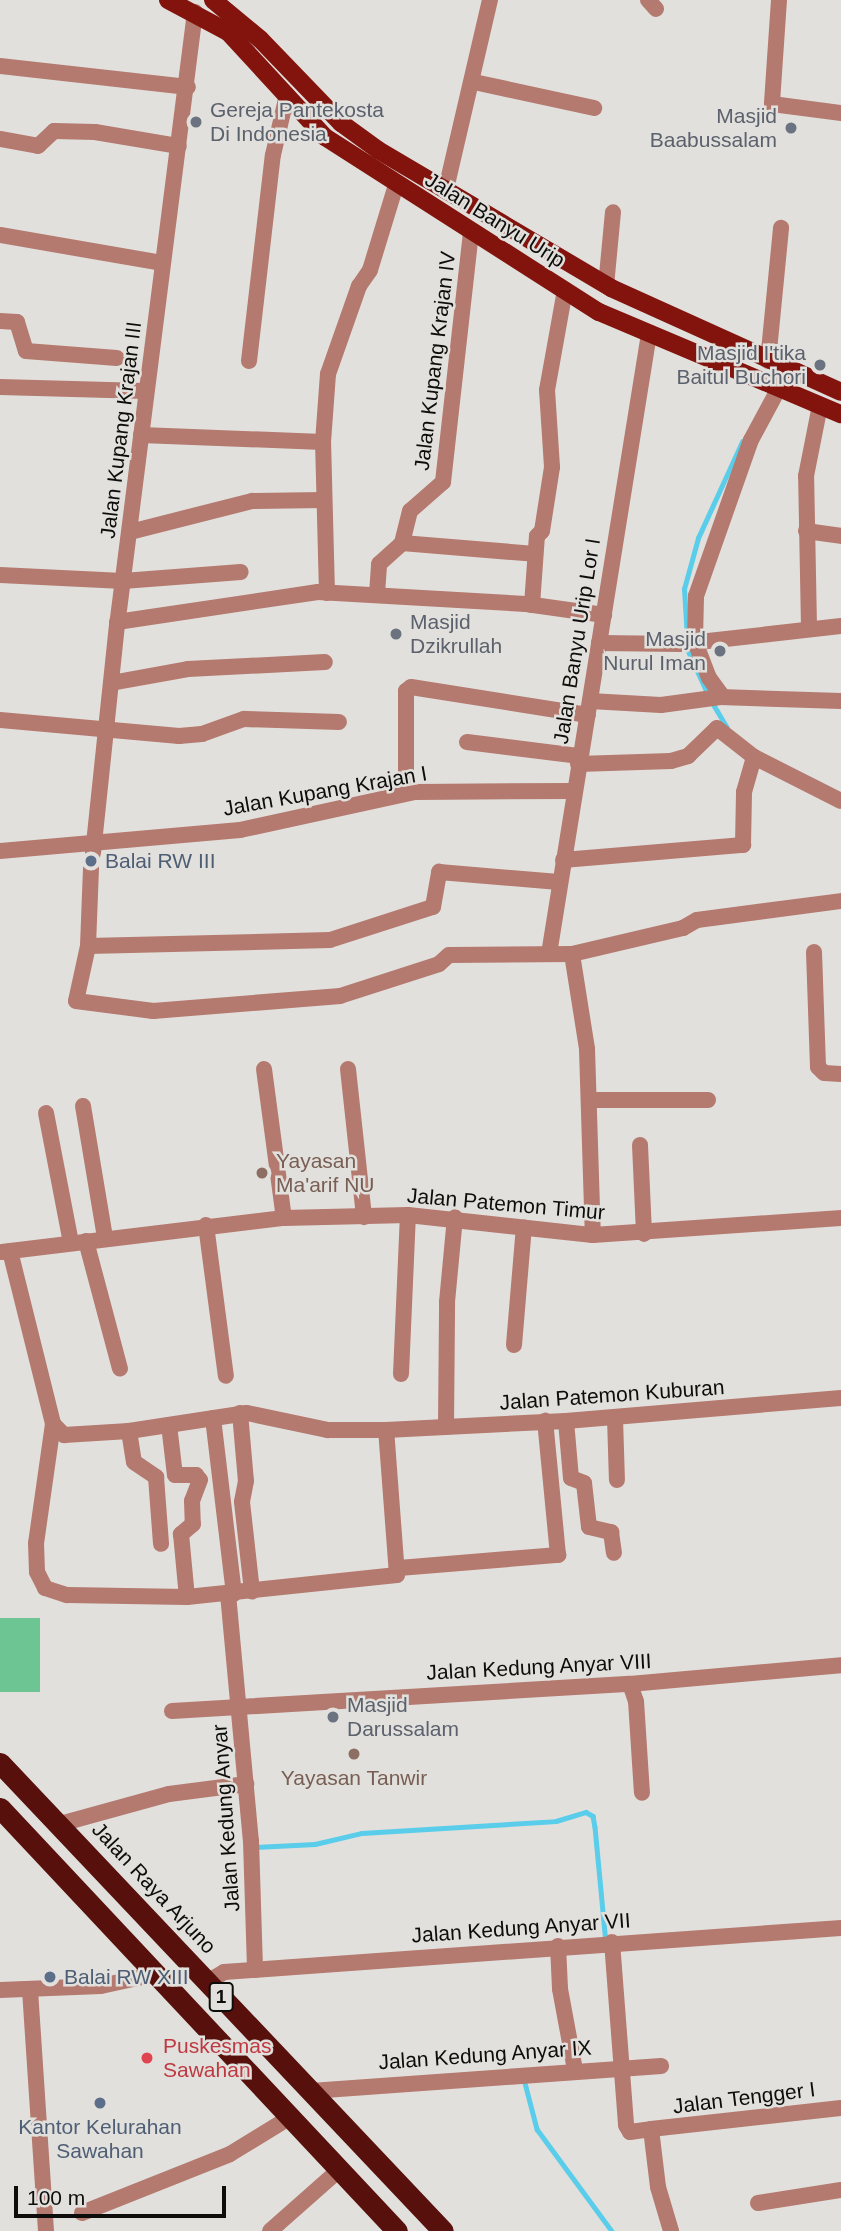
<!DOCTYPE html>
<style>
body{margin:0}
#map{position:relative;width:841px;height:2231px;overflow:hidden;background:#e2e0dc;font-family:Arial,sans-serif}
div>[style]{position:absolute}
.green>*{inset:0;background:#6dc594;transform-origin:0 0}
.stream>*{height:4.5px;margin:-2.25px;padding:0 2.25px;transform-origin:2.25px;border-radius:2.25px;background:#59cdea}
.minor>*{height:16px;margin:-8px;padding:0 8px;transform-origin:8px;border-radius:8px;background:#b4796f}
.major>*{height:18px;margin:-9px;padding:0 9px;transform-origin:9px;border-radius:9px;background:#82140d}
.highway>*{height:21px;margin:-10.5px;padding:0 10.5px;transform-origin:10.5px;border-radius:10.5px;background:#57100b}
.dots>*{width:19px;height:19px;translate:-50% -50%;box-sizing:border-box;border:4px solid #e2e0dc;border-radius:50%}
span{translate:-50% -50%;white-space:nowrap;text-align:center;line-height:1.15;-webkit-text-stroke:5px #e2e0dc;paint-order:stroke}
.shield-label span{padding:2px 5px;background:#e2e0dc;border:2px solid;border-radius:5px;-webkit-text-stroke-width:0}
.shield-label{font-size:19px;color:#0d0d0b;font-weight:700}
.worship-label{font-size:21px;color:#5b616d}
.left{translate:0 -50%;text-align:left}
.right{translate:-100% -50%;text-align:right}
.street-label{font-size:21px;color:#0d0d0b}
.service-label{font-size:21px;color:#4e5e75}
.education-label{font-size:21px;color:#785e54}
.health-label{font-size:21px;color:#be3a42}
.scale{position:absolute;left:14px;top:2186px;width:212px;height:32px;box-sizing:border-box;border:4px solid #0d0d0b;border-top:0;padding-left:9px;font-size:21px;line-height:24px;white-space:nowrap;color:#0d0d0b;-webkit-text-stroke:5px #e2e0dc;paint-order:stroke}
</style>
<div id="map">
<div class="green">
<i style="left:0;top:1618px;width:40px;height:74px"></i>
</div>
<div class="stream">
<i style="left:687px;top:639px;width:50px;rotate:-93.4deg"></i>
<i style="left:684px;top:589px;width:53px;rotate:-74.6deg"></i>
<i style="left:698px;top:538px;width:106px;rotate:-65.4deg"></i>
<i style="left:687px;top:648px;width:51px;rotate:65.5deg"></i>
<i style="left:712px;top:702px;width:29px;rotate:59deg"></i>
<i style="left:255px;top:1847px;width:60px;rotate:-2.9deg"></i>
<i style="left:315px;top:1844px;width:48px;rotate:-13.2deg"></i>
<i style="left:362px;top:1833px;width:194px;rotate:-3.5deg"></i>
<i style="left:556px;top:1821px;width:31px;rotate:-17deg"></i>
<i style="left:586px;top:1812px;width:8px;rotate:30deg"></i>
<i style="left:593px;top:1816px;width:11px;rotate:80deg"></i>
<i style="left:595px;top:1827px;width:117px;rotate:84.6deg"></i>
<i style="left:524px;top:2079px;width:52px;rotate:75.4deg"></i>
<i style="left:537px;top:2129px;width:127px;rotate:53.7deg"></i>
</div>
<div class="minor">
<i style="left:648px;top:0;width:12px;rotate:48deg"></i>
<i style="left:779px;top:0;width:104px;rotate:93.9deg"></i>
<i style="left:772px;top:104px;width:70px;rotate:7.4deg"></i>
<i style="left:0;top:66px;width:189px;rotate:6.4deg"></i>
<i style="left:474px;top:82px;width:123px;rotate:12.2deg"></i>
<i style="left:0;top:139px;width:39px;rotate:10deg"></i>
<i style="left:38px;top:146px;width:22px;rotate:-43deg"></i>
<i style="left:54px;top:131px;width:41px;rotate:1.4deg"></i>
<i style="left:95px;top:132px;width:85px;rotate:9.5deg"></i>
<i style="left:446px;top:189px;width:194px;rotate:-76.9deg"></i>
<i style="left:0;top:235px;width:164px;rotate:9.8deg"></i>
<i style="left:606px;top:286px;width:74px;rotate:-84.6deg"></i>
<i style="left:0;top:321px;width:17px;rotate:3deg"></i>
<i style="left:17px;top:322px;width:30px;rotate:73deg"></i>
<i style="left:26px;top:351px;width:91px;rotate:4.4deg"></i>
<i style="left:249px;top:361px;width:207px;rotate:-83.4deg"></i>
<i style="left:273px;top:155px;width:62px;rotate:-76.9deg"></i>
<i style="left:768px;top:361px;width:134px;rotate:-84.4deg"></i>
<i style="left:0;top:387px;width:145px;rotate:1.6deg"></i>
<i style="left:141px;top:435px;width:182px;rotate:2.2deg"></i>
<i style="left:806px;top:531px;width:35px;rotate:8deg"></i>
<i style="left:130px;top:532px;width:126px;rotate:-14.3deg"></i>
<i style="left:252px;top:501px;width:72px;rotate:-0.8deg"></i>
<i style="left:402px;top:543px;width:133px;rotate:4.7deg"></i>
<i style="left:0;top:575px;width:123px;rotate:2.8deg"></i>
<i style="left:123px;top:581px;width:118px;rotate:-4.4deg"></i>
<i style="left:327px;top:593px;width:151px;rotate:-91.5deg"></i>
<i style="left:323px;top:442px;width:68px;rotate:-85.8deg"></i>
<i style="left:328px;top:374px;width:93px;rotate:-70.6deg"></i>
<i style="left:359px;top:286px;width:19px;rotate:-55deg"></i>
<i style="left:370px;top:270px;width:89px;rotate:-73deg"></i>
<i style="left:377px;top:594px;width:30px;rotate:-86deg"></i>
<i style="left:379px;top:564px;width:31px;rotate:-42deg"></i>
<i style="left:402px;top:543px;width:33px;rotate:-76deg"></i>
<i style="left:410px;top:511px;width:44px;rotate:-41.3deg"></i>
<i style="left:443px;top:482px;width:252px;rotate:-83.6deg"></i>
<i style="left:532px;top:605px;width:69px;rotate:-85.9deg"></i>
<i style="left:537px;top:536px;width:7px;rotate:-45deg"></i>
<i style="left:542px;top:531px;width:65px;rotate:-81.1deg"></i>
<i style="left:552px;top:467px;width:77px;rotate:-93.7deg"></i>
<i style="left:547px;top:390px;width:102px;rotate:-79.8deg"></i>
<i style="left:117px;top:622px;width:203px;rotate:-8.5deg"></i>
<i style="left:318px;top:592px;width:208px;rotate:3.3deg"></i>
<i style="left:526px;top:604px;width:79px;rotate:8deg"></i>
<i style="left:809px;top:627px;width:151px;rotate:-91.1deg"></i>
<i style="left:806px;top:476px;width:72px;rotate:-78.8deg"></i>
<i style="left:599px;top:643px;width:82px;rotate:0.7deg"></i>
<i style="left:681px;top:644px;width:161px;rotate:-6.4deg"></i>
<i style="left:111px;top:683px;width:78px;rotate:-10.3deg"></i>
<i style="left:188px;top:669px;width:137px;rotate:-2.9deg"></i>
<i style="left:723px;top:697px;width:24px;rotate:-126deg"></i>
<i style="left:709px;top:678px;width:40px;rotate:-111deg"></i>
<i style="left:695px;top:641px;width:45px;rotate:-88.7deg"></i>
<i style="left:696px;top:596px;width:165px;rotate:-70.6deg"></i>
<i style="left:751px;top:440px;width:59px;rotate:-61.7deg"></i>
<i style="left:590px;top:701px;width:71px;rotate:3.2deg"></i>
<i style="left:661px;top:705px;width:60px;rotate:-7.7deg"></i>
<i style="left:720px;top:697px;width:121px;rotate:1.9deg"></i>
<i style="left:0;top:720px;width:180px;rotate:5.1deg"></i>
<i style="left:179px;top:736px;width:23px;rotate:-5deg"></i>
<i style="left:202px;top:734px;width:45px;rotate:-19.7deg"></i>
<i style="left:244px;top:719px;width:95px;rotate:1.8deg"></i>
<i style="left:467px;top:742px;width:114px;rotate:7.1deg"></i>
<i style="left:578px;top:764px;width:93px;rotate:-1.8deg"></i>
<i style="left:671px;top:761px;width:18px;rotate:-16deg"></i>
<i style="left:688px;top:756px;width:40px;rotate:-44deg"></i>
<i style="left:717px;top:728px;width:47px;rotate:38.1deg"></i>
<i style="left:754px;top:757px;width:97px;rotate:26.8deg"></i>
<i style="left:406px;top:793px;width:102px;rotate:-90deg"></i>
<i style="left:406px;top:691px;width:6px;rotate:-39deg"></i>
<i style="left:411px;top:687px;width:179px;rotate:9deg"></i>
<i style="left:0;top:851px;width:241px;rotate:-5deg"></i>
<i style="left:240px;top:830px;width:179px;rotate:-12.3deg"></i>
<i style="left:415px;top:792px;width:159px;rotate:-0.4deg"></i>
<i style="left:93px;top:853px;width:228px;rotate:-84deg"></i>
<i style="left:117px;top:626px;width:619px;rotate:-82.76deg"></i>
<i style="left:563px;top:860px;width:181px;rotate:-4.8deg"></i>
<i style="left:743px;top:845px;width:53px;rotate:-88.9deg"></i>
<i style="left:744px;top:792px;width:36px;rotate:-74deg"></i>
<i style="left:91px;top:868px;width:78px;rotate:92.2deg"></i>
<i style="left:88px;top:946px;width:56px;rotate:102.3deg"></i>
<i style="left:76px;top:1001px;width:78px;rotate:7.4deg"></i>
<i style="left:153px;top:1011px;width:188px;rotate:-4.6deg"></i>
<i style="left:340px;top:996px;width:104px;rotate:-17.9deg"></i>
<i style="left:439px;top:964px;width:13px;rotate:-42deg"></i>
<i style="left:449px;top:955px;width:123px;rotate:-0.5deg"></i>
<i style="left:572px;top:954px;width:114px;rotate:-13.2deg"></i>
<i style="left:683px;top:928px;width:16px;rotate:-30deg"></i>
<i style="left:697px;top:920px;width:145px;rotate:-7.5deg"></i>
<i style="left:88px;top:946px;width:242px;rotate:-1.4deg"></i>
<i style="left:330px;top:940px;width:108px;rotate:-17.8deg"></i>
<i style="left:433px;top:907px;width:36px;rotate:-80deg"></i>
<i style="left:439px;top:872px;width:120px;rotate:4.8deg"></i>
<i style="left:814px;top:952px;width:115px;rotate:88deg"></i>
<i style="left:818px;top:1067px;width:8px;rotate:45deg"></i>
<i style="left:824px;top:1073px;width:17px;rotate:3deg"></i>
<i style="left:549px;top:954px;width:628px;rotate:-80.84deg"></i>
<i style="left:572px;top:954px;width:96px;rotate:81deg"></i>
<i style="left:587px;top:1049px;width:186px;rotate:88.2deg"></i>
<i style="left:264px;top:1069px;width:150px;rotate:82.4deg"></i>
<i style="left:348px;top:1069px;width:149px;rotate:83.8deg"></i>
<i style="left:589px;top:1100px;width:119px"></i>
<i style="left:83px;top:1106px;width:134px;rotate:80.5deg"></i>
<i style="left:46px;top:1113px;width:132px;rotate:79.1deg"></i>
<i style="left:640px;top:1145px;width:89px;rotate:87.4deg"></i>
<i style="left:206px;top:1225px;width:152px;rotate:82.5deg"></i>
<i style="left:86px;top:1241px;width:132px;rotate:75.1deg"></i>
<i style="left:10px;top:1251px;width:178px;rotate:76deg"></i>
<i style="left:53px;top:1424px;width:16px;rotate:45deg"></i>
<i style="left:64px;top:1435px;width:65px;rotate:-3.5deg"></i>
<i style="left:129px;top:1431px;width:119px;rotate:-8.7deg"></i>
<i style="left:247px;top:1413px;width:83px;rotate:11.9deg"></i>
<i style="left:328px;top:1430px;width:58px"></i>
<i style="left:386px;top:1430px;width:180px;rotate:-2.9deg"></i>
<i style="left:566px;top:1421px;width:276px;rotate:-4.8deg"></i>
<i style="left:2px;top:1252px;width:284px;rotate:-6.9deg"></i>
<i style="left:284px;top:1218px;width:124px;rotate:-1.4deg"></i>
<i style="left:408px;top:1215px;width:186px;rotate:6.2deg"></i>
<i style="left:593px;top:1235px;width:249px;rotate:-3.9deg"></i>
<i style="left:514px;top:1345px;width:118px;rotate:-85.2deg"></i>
<i style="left:401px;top:1374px;width:159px;rotate:-87.5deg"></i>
<i style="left:240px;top:1413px;width:68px;rotate:85deg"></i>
<i style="left:246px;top:1481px;width:21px;rotate:101deg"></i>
<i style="left:242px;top:1502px;width:90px;rotate:83.6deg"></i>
<i style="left:213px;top:1418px;width:177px;rotate:83.2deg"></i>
<i style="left:615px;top:1418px;width:62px;rotate:88.2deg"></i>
<i style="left:566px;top:1421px;width:57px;rotate:85deg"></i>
<i style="left:571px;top:1478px;width:14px;rotate:21deg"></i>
<i style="left:584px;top:1483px;width:44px;rotate:83.5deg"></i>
<i style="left:589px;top:1527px;width:23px;rotate:13deg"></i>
<i style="left:611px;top:1532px;width:21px;rotate:82deg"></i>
<i style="left:53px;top:1424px;width:120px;rotate:98.1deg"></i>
<i style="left:36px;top:1543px;width:29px;rotate:88deg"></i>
<i style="left:37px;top:1572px;width:18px;rotate:63deg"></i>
<i style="left:45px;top:1588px;width:23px;rotate:18deg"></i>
<i style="left:67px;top:1595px;width:120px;rotate:1deg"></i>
<i style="left:187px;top:1597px;width:211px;rotate:-6deg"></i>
<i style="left:397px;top:1575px;width:145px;rotate:-94.3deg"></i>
<i style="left:169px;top:1425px;width:50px;rotate:83.2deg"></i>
<i style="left:175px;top:1475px;width:21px"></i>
<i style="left:196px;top:1475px;width:6px;rotate:51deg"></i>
<i style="left:200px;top:1480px;width:22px;rotate:111deg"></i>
<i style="left:192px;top:1501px;width:23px;rotate:88deg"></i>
<i style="left:193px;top:1524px;width:16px;rotate:140deg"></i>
<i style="left:181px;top:1534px;width:63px;rotate:84.6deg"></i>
<i style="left:446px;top:1427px;width:125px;rotate:-89.5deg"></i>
<i style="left:447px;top:1302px;width:85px;rotate:-84.6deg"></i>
<i style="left:129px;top:1431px;width:31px;rotate:81deg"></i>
<i style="left:134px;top:1462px;width:27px;rotate:34deg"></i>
<i style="left:156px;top:1477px;width:67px;rotate:85.7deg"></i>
<i style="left:399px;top:1568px;width:160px;rotate:-4.7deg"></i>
<i style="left:558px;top:1555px;width:135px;rotate:-95.5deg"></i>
<i style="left:228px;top:1594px;width:248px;rotate:84.7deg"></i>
<i style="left:251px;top:1841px;width:129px;rotate:88.2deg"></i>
<i style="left:630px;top:1684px;width:18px;rotate:71deg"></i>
<i style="left:636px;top:1701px;width:92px;rotate:86.3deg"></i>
<i style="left:172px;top:1711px;width:459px;rotate:-3.4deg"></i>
<i style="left:630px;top:1684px;width:212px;rotate:-5.1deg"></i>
<i style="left:60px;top:1824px;width:113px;rotate:-15.4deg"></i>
<i style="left:169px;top:1794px;width:78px;rotate:-7.4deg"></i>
<i style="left:612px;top:1942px;width:184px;rotate:85.6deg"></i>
<i style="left:626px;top:2125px;width:8px;rotate:60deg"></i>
<i style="left:630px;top:2132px;width:21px;rotate:-8deg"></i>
<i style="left:651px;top:2129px;width:58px;rotate:83.1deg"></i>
<i style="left:658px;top:2187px;width:46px;rotate:73.5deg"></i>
<i style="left:558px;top:1946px;width:43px;rotate:87.3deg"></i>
<i style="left:560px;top:1989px;width:82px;rotate:79.5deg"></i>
<i style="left:207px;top:1982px;width:20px;rotate:-30deg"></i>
<i style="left:224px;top:1972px;width:619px;rotate:-4.08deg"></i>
<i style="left:0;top:1990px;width:101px;rotate:-2.3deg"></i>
<i style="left:101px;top:1986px;width:55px;rotate:-12.5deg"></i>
<i style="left:30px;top:1990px;width:242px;rotate:86.2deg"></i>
<i style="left:311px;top:2091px;width:351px;rotate:-4.1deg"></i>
<i style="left:651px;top:2129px;width:191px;rotate:-6.3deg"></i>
<i style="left:758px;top:2203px;width:84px;rotate:-8.9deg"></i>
<i style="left:82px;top:2213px;width:159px;rotate:-21.7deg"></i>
<i style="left:230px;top:2154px;width:73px;rotate:-31.5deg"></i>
<i style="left:270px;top:2231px;width:94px;rotate:-41.5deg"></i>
</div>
<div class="major">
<i style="left:168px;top:0;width:68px;rotate:28.1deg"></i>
<i style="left:228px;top:32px;width:143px;rotate:47.3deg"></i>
<i style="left:325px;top:137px;width:325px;rotate:32.6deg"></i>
<i style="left:599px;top:312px;width:263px;rotate:22.9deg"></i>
<i style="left:213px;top:0;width:61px;rotate:39.7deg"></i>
<i style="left:260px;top:39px;width:117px;rotate:46deg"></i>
<i style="left:341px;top:123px;width:46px;rotate:36.1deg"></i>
<i style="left:378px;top:150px;width:271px;rotate:30.6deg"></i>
<i style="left:611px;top:288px;width:252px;rotate:24.3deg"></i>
</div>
<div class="highway">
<i style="left:0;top:1763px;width:644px;rotate:46.57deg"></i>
<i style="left:0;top:1808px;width:580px;rotate:46.82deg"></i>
</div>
<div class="dots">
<i style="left:196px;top:122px;background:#6b7280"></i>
<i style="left:791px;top:128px;background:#6b7280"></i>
<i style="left:820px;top:365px;background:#6b7280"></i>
<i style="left:396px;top:634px;background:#6b7280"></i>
<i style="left:720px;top:651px;background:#6b7280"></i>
<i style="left:91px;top:861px;background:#5c6f8a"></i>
<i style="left:262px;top:1173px;background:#8d6e63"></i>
<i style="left:333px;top:1717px;background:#6b7280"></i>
<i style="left:354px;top:1754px;background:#8d6e63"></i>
<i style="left:50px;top:1977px;background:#5c6f8a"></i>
<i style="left:147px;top:2058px;background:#e0444e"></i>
<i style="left:100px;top:2103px;background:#5c6f8a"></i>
</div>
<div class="shield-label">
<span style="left:221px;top:1997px">1</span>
</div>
<div class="worship-label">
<span class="left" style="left:210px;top:122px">Gereja Pantekosta<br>Di Indonesia</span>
<span class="right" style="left:777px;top:128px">Masjid<br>Baabussalam</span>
<span class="right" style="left:806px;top:365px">Masjid I'tika<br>Baitul Buchori</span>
<span class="left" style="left:410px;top:634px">Masjid<br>Dzikrullah</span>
<span class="right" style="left:706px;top:651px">Masjid<br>Nurul Iman</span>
<span class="left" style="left:347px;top:1717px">Masjid<br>Darussalam</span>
</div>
<div class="street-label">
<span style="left:495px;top:220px;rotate:32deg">Jalan Banyu Urip</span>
<span style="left:435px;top:361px;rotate:-83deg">Jalan Kupang Krajan IV</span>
<span style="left:121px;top:430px;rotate:-83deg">Jalan Kupang Krajan III</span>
<span style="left:577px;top:641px;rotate:-81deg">Jalan Banyu Urip Lor I</span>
<span style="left:325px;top:791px;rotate:-10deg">Jalan Kupang Krajan I</span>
<span style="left:506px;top:1204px;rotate:5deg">Jalan Patemon Timur</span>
<span style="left:612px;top:1395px;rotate:-4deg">Jalan Patemon Kuburan</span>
<span style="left:539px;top:1667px;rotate:-3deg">Jalan Kedung Anyar VIII</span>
<span style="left:226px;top:1818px;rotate:-94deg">Jalan Kedung Anyar</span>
<span style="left:154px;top:1888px;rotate:47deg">Jalan Raya Arjuno</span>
<span style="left:521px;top:1928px;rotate:-4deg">Jalan Kedung Anyar VII</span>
<span style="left:485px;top:2055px;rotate:-4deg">Jalan Kedung Anyar IX</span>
<span style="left:744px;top:2098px;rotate:-7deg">Jalan Tengger I</span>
</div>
<div class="service-label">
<span class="left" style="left:105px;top:861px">Balai RW III</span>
<span class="left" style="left:64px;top:1977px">Balai RW XIII</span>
<span style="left:100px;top:2139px">Kantor Kelurahan<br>Sawahan</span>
</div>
<div class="education-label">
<span class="left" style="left:276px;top:1173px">Yayasan<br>Ma'arif NU</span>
<span style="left:354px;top:1778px">Yayasan Tanwir</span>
</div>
<div class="health-label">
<span class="left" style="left:163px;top:2058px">Puskesmas<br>Sawahan</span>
</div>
<div class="scale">100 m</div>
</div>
